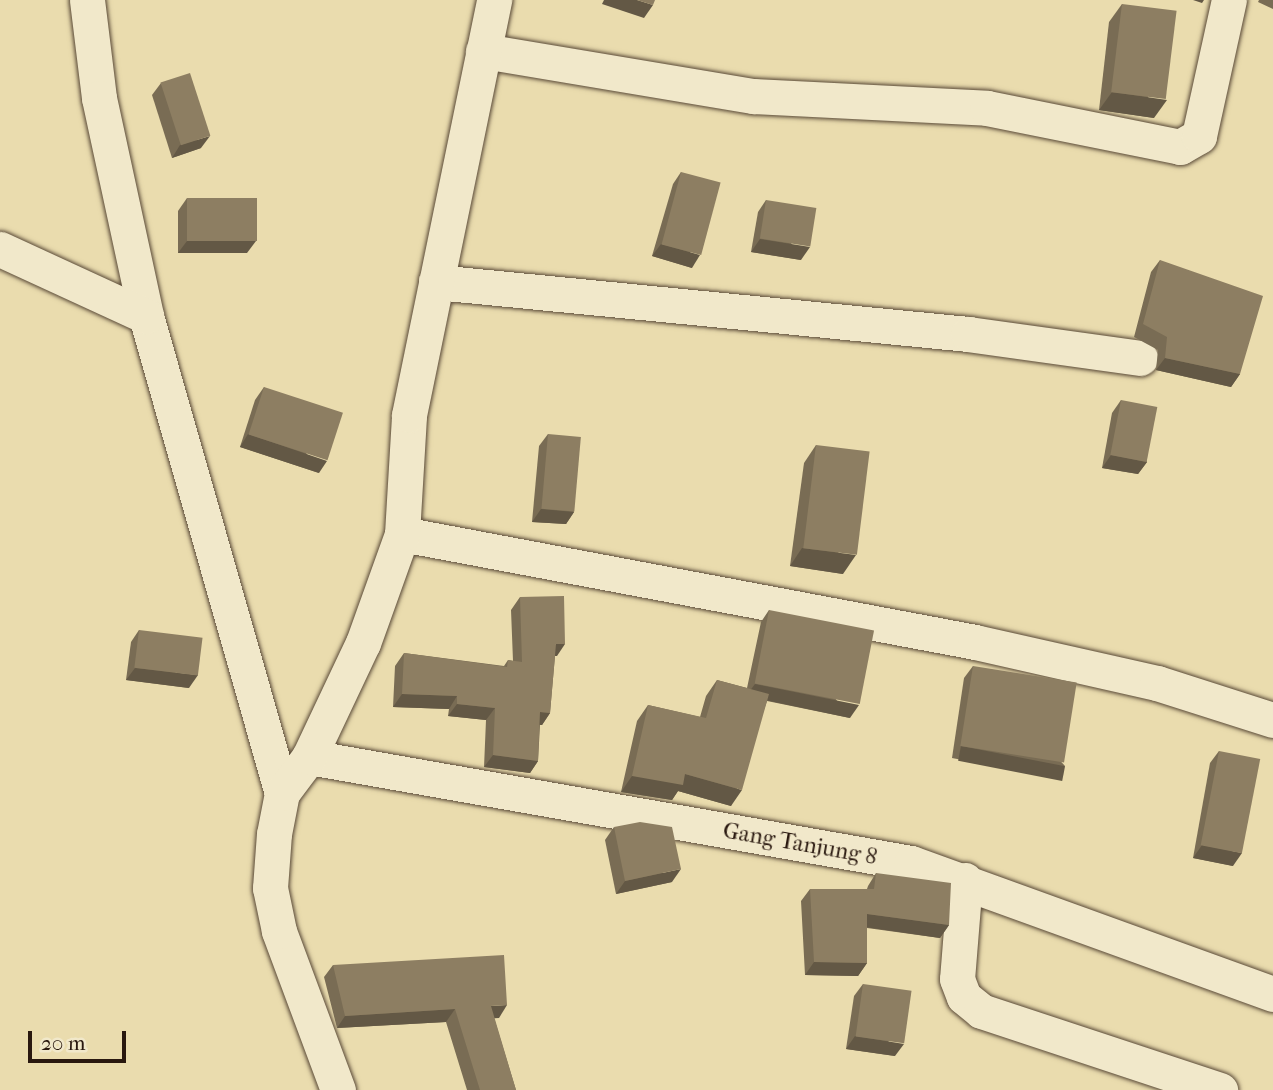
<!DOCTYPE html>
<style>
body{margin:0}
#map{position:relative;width:1273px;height:1090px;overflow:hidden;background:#eadcae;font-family:"IM FELL French Canon",serif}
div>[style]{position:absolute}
.roads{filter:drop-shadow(0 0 2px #594937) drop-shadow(0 0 2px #594937)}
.street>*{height:35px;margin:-17.5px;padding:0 17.5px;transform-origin:17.5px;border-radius:17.5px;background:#f1e8ca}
.wall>*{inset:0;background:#796c54}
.shaded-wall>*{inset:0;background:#635845;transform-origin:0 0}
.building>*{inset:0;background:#8d7e62;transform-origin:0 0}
span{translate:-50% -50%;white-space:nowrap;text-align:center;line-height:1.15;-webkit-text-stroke:5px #f1e8ca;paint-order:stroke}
.street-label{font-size:23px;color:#29180f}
.scale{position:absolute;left:28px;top:1031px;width:98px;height:32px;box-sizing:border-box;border:4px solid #29180f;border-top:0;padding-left:9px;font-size:21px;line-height:24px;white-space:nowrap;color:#29180f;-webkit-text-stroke:5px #f1e8ca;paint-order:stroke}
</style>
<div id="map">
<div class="roads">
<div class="street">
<i style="left:87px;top:0;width:99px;rotate:83deg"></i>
<i style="left:99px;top:98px;width:223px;rotate:77.8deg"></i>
<i style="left:146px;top:316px;width:496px;rotate:74.1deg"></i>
<i style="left:483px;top:51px;width:274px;rotate:9.5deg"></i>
<i style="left:753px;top:96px;width:234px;rotate:2.9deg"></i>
<i style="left:987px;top:108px;width:197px;rotate:11.4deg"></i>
<i style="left:1180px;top:147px;width:22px;rotate:-30deg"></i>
<i style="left:1199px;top:136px;width:139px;rotate:-77.6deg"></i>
<i style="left:0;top:249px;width:161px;rotate:24.7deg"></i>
<i style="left:436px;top:282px;width:535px;rotate:5.58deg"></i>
<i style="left:968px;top:334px;width:174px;rotate:7.9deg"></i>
<i style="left:402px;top:534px;width:583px;rotate:10.67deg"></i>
<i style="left:975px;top:642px;width:187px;rotate:12.7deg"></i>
<i style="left:1157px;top:683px;width:122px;rotate:17.7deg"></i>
<i style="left:309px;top:757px;width:611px;rotate:9.99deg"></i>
<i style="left:911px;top:863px;width:385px;rotate:19.9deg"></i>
<i style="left:965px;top:880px;width:99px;rotate:94.6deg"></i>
<i style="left:957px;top:979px;width:19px;rotate:69deg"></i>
<i style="left:964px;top:997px;width:22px;rotate:39deg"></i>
<i style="left:981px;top:1011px;width:252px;rotate:18.3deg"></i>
<i style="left:338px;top:1090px;width:170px;rotate:-110.4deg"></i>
<i style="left:279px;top:931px;width:44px;rotate:-101.8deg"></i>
<i style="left:270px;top:888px;width:54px;rotate:-85.8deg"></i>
<i style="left:274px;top:834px;width:42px;rotate:-79deg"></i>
<i style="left:282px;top:793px;width:45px;rotate:-53.1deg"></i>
<i style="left:309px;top:757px;width:126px;rotate:-64.7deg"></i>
<i style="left:363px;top:643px;width:116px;rotate:-70.3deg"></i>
<i style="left:402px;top:534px;width:119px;rotate:-86.6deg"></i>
<i style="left:409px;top:415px;width:424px;rotate:-78.4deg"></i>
</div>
</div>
<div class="wall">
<i style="clip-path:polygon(1259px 0,1273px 0,1273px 9px,1258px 2px)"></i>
<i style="clip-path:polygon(1122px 4px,1154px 118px,1099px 110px,1109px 22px)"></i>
<i style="clip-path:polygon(161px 83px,201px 148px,172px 158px,152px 95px)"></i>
<i style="clip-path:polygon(681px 172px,692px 268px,652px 256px,673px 184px)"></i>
<i style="clip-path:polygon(187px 198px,247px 253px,178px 253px,178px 211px)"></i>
<i style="clip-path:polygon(766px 200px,801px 260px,751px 252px,758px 212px)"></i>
<i style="clip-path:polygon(1160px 260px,1240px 374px,1231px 387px,1156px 370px,1158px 350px,1134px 337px,1151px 272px)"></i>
<i style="clip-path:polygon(264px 387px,319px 473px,240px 447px,255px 400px)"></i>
<i style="clip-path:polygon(1121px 400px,1147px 462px,1138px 474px,1102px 468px,1112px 413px)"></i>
<i style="clip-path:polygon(548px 434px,574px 512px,566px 524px,532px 522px,539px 446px)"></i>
<i style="clip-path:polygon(816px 445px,843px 574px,790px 566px,804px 463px)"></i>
<i style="clip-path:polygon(520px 597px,557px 656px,555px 656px,550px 713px,542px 725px,540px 725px,538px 761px,530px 773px,484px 767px,486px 720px,448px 716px,449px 709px,393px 707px,395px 666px,404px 653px,504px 666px,508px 660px,513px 661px,511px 610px)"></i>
<i style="clip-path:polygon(769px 610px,850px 718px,767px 701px,731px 806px,678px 791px,672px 800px,621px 792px,637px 721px,648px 705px,700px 717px,706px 696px,717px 680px,747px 688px,761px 622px)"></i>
<i style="clip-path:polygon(139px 630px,189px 688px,126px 680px,131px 642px)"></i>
<i style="clip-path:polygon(973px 666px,1065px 766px,1056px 778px,952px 758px,964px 678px)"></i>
<i style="clip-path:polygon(1219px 751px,1233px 866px,1193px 858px,1210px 763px)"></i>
<i style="clip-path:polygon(614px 827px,672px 882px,616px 894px,605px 840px)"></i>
<i style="clip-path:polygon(876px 873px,949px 925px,940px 938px,867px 928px,867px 963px,858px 976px,805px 975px,801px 901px,810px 889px,867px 889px,868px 886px)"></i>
<i style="clip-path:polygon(333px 965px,499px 1018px,494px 1018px,516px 1090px,467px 1090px,446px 1022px,337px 1028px,324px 977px)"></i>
<i style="clip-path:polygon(863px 984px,895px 1056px,846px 1049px,854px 996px)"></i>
</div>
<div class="shaded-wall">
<i style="clip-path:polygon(604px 0,637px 0,653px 5px,644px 18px,602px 4px)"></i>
<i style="clip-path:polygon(1193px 0,1204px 0,1202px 3px)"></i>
<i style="clip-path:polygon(1112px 92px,1167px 100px,1154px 118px,1099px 110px)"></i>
<i style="clip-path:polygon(210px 136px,201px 148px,172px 158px,180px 145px)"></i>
<i style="clip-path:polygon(760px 239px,810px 247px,801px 260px,751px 252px)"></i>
<i style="clip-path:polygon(187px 241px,256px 241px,247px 253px,178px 253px)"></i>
<i style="clip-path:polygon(661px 244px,700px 255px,692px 268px,652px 256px)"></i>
<i style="clip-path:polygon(1165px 358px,1240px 374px,1231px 387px,1156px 370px)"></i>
<i style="clip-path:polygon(248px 434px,327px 461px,319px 473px,240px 447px)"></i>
<i style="clip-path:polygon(1111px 455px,1147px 462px,1138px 474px,1102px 468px)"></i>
<i style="clip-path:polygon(541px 509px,574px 512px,566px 524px,532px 522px)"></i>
<i style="clip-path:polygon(802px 548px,856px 555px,843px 574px,790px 566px)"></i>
<i style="clip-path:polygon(556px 644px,565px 644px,557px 656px,547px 656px)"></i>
<i style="clip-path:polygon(135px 668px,198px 675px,189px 688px,126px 680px)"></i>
<i style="clip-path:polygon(755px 684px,859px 705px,850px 718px,746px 696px)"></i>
<i style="clip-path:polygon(402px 694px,457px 696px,449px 709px,393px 707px)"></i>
<i style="clip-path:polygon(457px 704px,495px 708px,486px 720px,448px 716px)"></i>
<i style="clip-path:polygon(540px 712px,550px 713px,542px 725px,531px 724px)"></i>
<i style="left:961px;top:746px;width:106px;height:15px;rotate:11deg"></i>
<i style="clip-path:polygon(493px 755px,538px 761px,530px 773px,484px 767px)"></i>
<i style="clip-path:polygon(685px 774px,742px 790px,731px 806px,678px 791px,672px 800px,621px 792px,632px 776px)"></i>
<i style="clip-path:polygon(1202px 845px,1242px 853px,1233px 866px,1193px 858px)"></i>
<i style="clip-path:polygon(681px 869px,672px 882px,616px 894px,625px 881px)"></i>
<i style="clip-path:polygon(867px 914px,949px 925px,940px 938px,858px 926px)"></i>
<i style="clip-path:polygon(814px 962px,867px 963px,858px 976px,805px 975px)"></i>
<i style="clip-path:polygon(507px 1005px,499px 1018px,482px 1019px,491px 1006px)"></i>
<i style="clip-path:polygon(455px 1009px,446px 1022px,337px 1028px,345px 1016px)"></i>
<i style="clip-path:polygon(855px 1036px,904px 1044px,895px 1056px,846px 1049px)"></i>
</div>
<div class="building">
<i style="clip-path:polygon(637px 0,655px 0,653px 5px)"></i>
<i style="left:1122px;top:4px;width:55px;height:89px;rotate:7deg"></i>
<i style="left:190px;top:73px;width:66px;height:31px;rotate:72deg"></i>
<i style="left:681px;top:172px;width:41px;height:75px;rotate:15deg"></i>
<i style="left:187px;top:198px;width:70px;height:43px"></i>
<i style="left:766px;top:200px;width:51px;height:39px;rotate:9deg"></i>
<i style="clip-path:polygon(1160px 260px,1263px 296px,1240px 374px,1165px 358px,1167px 337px,1143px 324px)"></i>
<i style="left:264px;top:387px;width:83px;height:50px;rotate:18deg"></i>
<i style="left:1121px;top:400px;width:37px;height:56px;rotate:11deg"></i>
<i style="left:548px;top:434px;width:33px;height:75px;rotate:5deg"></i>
<i style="left:816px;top:445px;width:54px;height:104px;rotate:7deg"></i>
<i style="clip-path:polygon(564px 596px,565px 644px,556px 644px,550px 713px,540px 712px,538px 761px,493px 755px,495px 708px,457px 704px,457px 696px,402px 694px,404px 653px,507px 667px,508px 660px,522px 662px,520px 597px)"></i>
<i style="left:769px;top:610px;width:107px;height:75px;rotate:11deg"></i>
<i style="left:139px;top:630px;width:64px;height:38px;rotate:7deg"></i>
<i style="left:973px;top:666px;width:105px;height:81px;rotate:9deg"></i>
<i style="clip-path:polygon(717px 680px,769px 694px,742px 790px,685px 774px,683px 785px,632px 776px,648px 705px,706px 718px)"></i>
<i style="left:1219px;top:751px;width:42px;height:96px;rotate:11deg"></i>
<i style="clip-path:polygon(640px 822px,672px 827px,681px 869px,625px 881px,614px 827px)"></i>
<i style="clip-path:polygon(876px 873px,951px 883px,949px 925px,867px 914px,867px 963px,814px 962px,810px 889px,874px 889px)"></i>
<i style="clip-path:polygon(504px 955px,507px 1005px,491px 1006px,516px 1090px,480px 1090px,455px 1009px,345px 1016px,333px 965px)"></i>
<i style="left:863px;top:984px;width:49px;height:53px;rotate:8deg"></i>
</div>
<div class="street-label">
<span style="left:800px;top:844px;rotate:10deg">Gang Tanjung 8</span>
</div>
<div class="scale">20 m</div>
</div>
